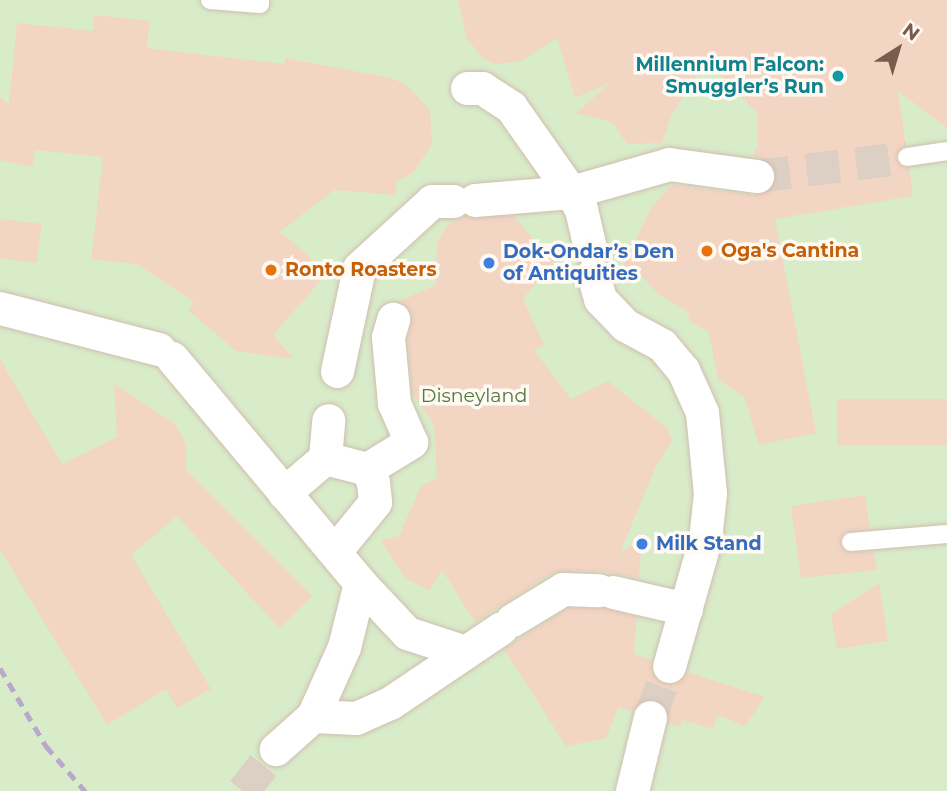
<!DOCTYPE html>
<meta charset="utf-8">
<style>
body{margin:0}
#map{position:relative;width:947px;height:791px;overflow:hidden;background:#fdf6ec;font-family:Montserrat,sans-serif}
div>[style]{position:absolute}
.green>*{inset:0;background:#d8ecc9;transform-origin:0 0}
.building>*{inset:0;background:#f3d5c3;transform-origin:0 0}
.street-tunnel>*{height:33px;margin-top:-16.5px;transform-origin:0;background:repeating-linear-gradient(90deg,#dcd0c4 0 33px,transparent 0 50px)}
.roads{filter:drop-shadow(0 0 2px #d1beb0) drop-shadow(0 0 2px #d1beb0)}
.lane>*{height:18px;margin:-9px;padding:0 9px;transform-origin:9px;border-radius:9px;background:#fff}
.street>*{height:33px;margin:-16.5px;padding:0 16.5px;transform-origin:16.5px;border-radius:16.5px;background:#fff}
.rail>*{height:5px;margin-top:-2.5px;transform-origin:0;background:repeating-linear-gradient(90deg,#b9a8c9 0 10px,transparent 0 17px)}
.dots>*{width:19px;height:19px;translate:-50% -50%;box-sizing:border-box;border:4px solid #fffaf3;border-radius:50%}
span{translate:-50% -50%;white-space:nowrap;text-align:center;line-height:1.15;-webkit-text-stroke:7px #fffaf3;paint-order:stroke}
.culture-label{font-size:19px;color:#0d838f;font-weight:700}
.right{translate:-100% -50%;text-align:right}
.food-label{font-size:19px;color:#c56008;font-weight:700}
.left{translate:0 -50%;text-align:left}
.shop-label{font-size:19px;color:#366cbe;font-weight:700}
.park-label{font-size:19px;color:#537a41}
.north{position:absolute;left:863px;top:14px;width:70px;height:70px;-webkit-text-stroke:5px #fffaf3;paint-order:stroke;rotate:37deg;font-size:19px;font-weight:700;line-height:28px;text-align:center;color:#7a5c4d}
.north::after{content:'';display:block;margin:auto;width:24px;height:32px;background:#7a5c4d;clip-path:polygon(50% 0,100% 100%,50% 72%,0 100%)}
</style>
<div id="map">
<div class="green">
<i style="left:0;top:0;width:947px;height:791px"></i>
</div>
<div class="building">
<i style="clip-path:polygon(458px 0,947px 0,947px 128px,898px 91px,906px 146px,896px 158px,909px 168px,913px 196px,775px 219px,816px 433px,759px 445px,744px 397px,718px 379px,709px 333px,690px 321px,687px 311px,658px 294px,640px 274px,620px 274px,650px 209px,672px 185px,754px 195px,772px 188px,774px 168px,768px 160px,752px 156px,758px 146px,757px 113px,706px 61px,672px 114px,662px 143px,627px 144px,612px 122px,576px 113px,611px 82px,575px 98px,557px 38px,521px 61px,496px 64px,484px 59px,467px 39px)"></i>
<i style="clip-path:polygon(94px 15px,150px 21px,147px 48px,285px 64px,285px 58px,391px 78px,407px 85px,430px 110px,432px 144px,413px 173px,396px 182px,395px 195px,334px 190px,280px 232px,308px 255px,324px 277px,273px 335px,294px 359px,236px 351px,188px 310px,194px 302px,137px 264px,91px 259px,103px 157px,35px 150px,32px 167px,0 160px,0 97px,9px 105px,17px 23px,93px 31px)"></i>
<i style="clip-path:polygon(465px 216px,514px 216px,540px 247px,565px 247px,523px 299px,544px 345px,534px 350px,571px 399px,608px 381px,667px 428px,672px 440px,655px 468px,620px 553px,642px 538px,639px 578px,600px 571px,554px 572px,475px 622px,442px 570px,429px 591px,404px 577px,381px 540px,399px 536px,421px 486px,437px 478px,434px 425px,412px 393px,407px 339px,412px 315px,400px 301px,436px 285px,437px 242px,447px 226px)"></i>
<i style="left:0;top:219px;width:42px;height:39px;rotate:7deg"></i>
<i style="clip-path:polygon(0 359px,62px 464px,117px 437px,114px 384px,175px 424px,186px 444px,186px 470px,312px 596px,280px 629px,177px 516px,131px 555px,211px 689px,177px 708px,166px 689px,107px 725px,0 550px)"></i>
<i style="left:947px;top:399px;width:46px;height:110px;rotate:90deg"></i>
<i style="clip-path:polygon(865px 495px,870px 529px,845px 532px,840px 544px,847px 552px,874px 552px,877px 570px,801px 578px,791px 506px)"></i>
<i style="clip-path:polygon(879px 583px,888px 641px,837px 649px,831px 614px)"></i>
<i style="clip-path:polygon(568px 608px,604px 608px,637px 617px,634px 654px,651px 660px,651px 671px,663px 684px,674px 684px,687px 672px,765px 697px,745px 726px,718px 715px,713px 729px,682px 720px,680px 727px,668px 723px,664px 704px,645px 698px,632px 711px,618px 707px,606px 738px,566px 746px,504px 649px)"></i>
</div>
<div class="street-tunnel">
<i style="left:757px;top:176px;width:151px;rotate:-7.2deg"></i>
<i style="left:650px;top:717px;width:54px;rotate:-69.6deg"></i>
<i style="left:243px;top:791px;width:53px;rotate:-51.8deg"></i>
</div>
<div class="roads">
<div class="lane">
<i style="left:210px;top:0;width:50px;rotate:4.6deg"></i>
<i style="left:260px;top:4px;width:4px;rotate:-90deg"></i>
<i style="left:907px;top:157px;width:40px;rotate:-8.5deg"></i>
<i style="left:851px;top:542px;width:96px;rotate:-4.8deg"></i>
</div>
<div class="street">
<i style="left:467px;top:88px;width:15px"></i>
<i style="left:482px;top:88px;width:35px;rotate:33deg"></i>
<i style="left:511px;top:107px;width:104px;rotate:54.8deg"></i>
<i style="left:571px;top:192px;width:102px;rotate:-15.9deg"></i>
<i style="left:669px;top:164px;width:89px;rotate:7.8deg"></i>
<i style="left:475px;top:200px;width:96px;rotate:-4.8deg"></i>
<i style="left:571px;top:192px;width:20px;rotate:60deg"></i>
<i style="left:581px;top:209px;width:40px;rotate:77deg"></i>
<i style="left:593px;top:274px;width:26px;rotate:74deg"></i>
<i style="left:600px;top:299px;width:36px;rotate:46deg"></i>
<i style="left:625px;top:325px;width:42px;rotate:28.4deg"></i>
<i style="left:662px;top:345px;width:33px;rotate:50deg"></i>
<i style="left:683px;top:370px;width:46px;rotate:65.7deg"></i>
<i style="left:702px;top:412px;width:81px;rotate:84.4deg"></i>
<i style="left:710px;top:493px;width:47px;rotate:96.1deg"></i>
<i style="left:705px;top:540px;width:131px;rotate:105.9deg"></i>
<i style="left:0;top:308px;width:164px;rotate:14.5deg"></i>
<i style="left:172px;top:358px;width:293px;rotate:50.1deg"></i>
<i style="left:360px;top:583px;width:66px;rotate:104deg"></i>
<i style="left:344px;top:647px;width:76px;rotate:114.2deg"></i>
<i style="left:313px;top:716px;width:50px;rotate:138.3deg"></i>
<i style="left:337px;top:371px;width:105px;rotate:-77.9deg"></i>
<i style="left:359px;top:268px;width:99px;rotate:-42.5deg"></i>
<i style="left:432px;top:201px;width:21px"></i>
<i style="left:325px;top:458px;width:43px;rotate:14.7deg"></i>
<i style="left:367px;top:469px;width:14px;rotate:65deg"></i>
<i style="left:373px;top:482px;width:20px;rotate:84deg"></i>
<i style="left:375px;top:502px;width:62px;rotate:129.1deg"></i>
<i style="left:367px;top:469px;width:52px;rotate:-31.5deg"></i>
<i style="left:411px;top:442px;width:43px;rotate:-113.6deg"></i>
<i style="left:394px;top:403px;width:66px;rotate:-95.2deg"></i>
<i style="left:388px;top:337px;width:19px;rotate:-74deg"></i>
<i style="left:284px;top:493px;width:54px;rotate:-40.5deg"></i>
<i style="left:325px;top:458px;width:38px;rotate:-85deg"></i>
<i style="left:360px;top:583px;width:69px;rotate:46.8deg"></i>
<i style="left:407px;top:633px;width:61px;rotate:18.1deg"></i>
<i style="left:613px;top:592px;width:75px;rotate:13.1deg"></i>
<i style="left:512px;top:620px;width:60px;rotate:-31.3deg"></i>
<i style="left:563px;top:589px;width:36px;rotate:2deg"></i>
<i style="left:313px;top:716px;width:43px;rotate:2.7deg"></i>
<i style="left:356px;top:718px;width:37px;rotate:-24deg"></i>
<i style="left:390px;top:703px;width:134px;rotate:-34deg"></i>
<i style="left:632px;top:791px;width:76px;rotate:-76.3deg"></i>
</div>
</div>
<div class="rail">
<i style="left:0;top:668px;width:91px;rotate:59.5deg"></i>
<i style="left:46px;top:746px;width:60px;rotate:49.1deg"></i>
</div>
<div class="dots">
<i style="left:838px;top:76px;background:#0f9aa8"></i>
<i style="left:707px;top:251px;background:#e8710a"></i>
<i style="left:489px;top:263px;background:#3f7fe0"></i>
<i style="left:271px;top:270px;background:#e8710a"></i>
<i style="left:642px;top:544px;background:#3f7fe0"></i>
</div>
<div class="culture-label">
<span class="right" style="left:824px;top:76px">Millennium Falcon:<br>Smuggler’s Run</span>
</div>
<div class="food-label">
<span class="left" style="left:721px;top:251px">Oga's Cantina</span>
<span class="left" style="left:285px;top:270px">Ronto Roasters</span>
</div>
<div class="shop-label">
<span class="left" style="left:503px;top:263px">Dok-Ondar’s Den<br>of Antiquities</span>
<span class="left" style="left:656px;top:544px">Milk Stand</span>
</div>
<div class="park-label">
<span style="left:474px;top:396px">Disneyland</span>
</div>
<div class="north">N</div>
</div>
